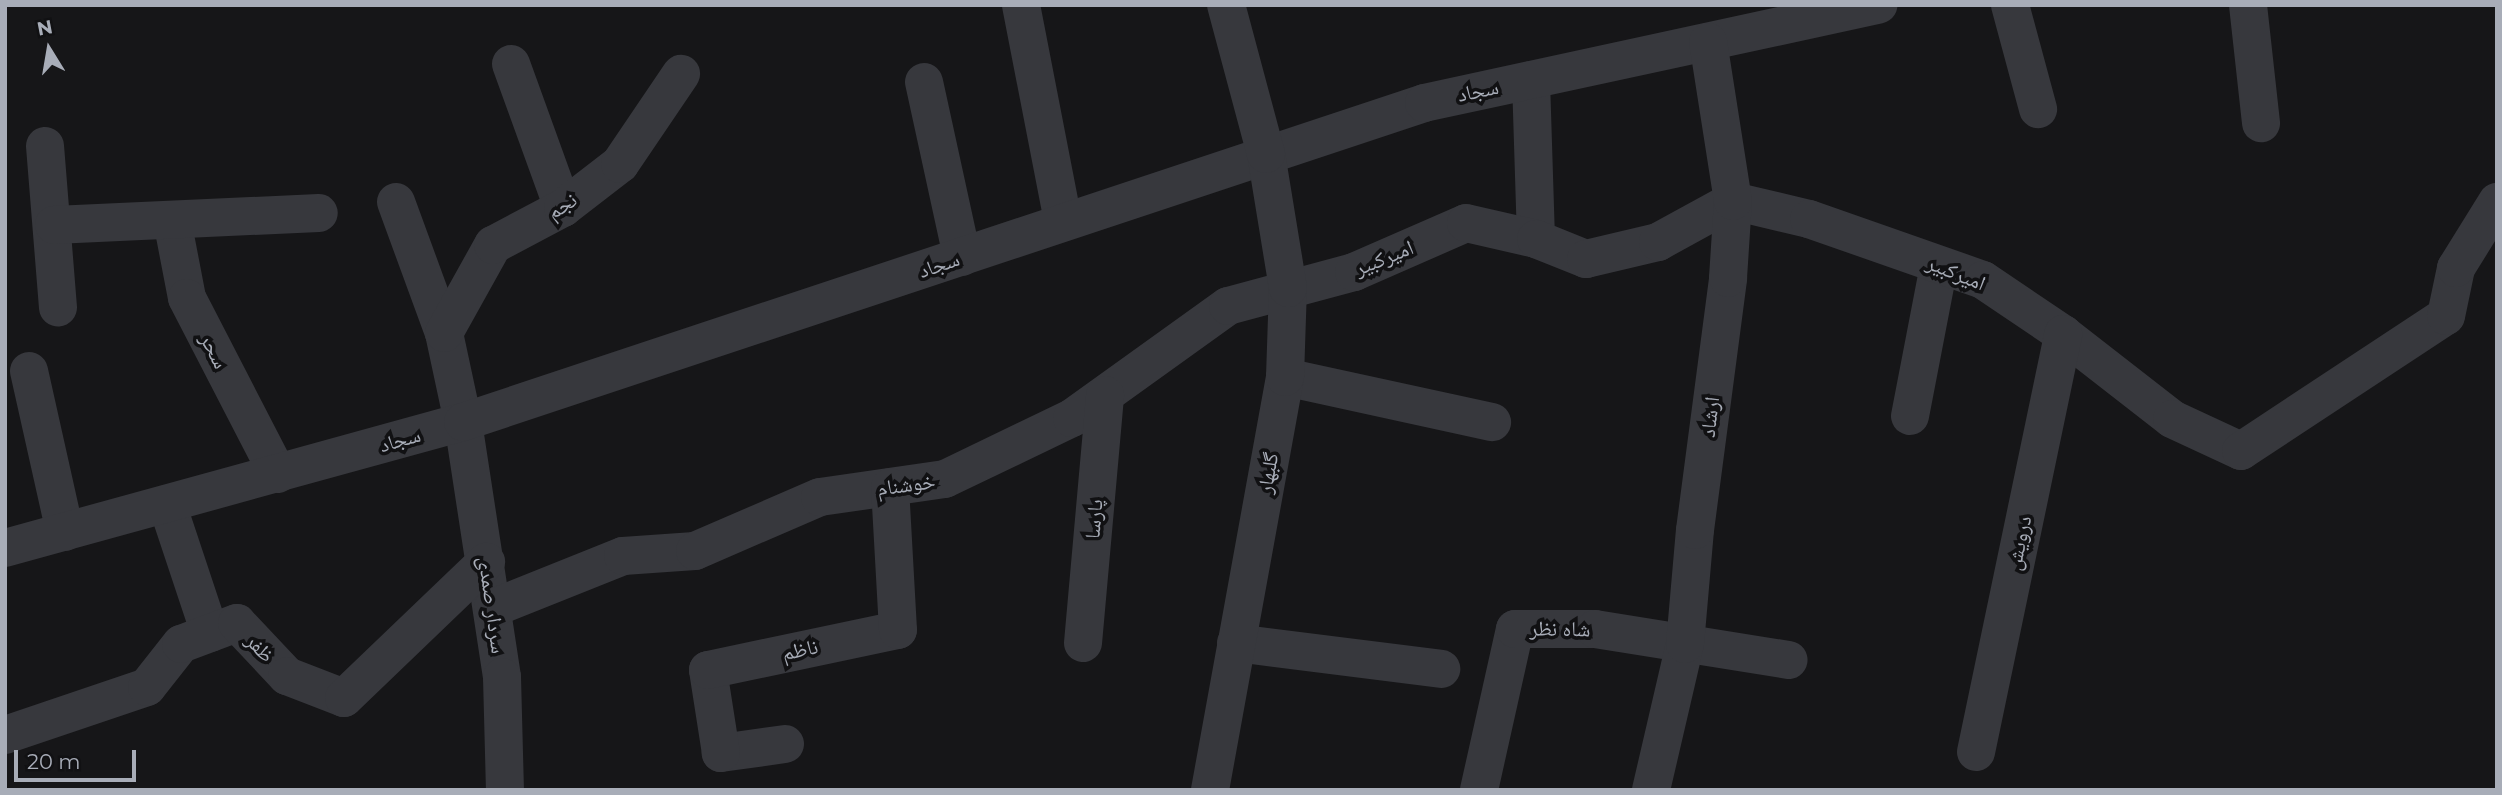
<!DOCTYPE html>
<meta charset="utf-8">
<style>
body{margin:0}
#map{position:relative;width:2502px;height:795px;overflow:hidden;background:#161618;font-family:Montserrat,"Noto Naskh Arabic",sans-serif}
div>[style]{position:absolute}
.minor>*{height:38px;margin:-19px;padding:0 19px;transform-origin:19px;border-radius:19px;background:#37383d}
span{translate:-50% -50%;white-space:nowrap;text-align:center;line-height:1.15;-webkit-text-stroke:7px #111113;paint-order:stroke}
.street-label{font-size:21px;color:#a8adb8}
.frame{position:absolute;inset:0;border:7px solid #a8adb8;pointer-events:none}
.north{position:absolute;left:14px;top:14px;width:70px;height:70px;-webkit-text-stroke:5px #111113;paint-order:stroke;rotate:349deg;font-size:19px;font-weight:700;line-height:28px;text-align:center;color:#a8adb8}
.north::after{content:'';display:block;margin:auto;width:24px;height:32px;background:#a8adb8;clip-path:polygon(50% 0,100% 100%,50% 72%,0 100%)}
.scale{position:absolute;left:14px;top:750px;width:122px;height:32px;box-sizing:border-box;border:4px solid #a8adb8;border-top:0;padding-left:9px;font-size:21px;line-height:24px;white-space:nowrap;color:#a8adb8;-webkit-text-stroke:5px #111113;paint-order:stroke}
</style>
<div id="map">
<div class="minor">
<i style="left:1021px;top:5px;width:220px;rotate:79deg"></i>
<i style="left:2010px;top:5px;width:108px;rotate:74.9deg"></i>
<i style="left:2248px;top:5px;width:119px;rotate:83.7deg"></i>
<i style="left:511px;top:64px;width:153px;rotate:70.1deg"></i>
<i style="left:1531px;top:80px;width:159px;rotate:88.2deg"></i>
<i style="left:924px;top:82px;width:179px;rotate:77.7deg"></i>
<i style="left:45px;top:146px;width:162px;rotate:85.4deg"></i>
<i style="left:396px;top:202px;width:140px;rotate:69.9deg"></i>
<i style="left:444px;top:333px;width:91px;rotate:77.9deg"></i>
<i style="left:463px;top:422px;width:258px;rotate:81.3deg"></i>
<i style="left:502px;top:677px;width:113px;rotate:88.5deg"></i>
<i style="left:172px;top:220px;width:79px;rotate:79.1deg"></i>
<i style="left:187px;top:298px;width:198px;rotate:62.7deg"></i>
<i style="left:54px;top:225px;width:265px;rotate:-2.6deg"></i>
<i style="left:444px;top:333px;width:101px;rotate:-60.9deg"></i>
<i style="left:493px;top:245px;width:79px;rotate:-27.9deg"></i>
<i style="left:563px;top:208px;width:72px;rotate:-37.7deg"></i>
<i style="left:620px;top:164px;width:109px;rotate:-55.9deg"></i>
<i style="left:29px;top:371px;width:165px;rotate:77.4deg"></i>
<i style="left:1285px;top:377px;width:212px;rotate:12.3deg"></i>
<i style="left:1910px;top:416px;width:153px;rotate:-79.1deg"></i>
<i style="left:167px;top:504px;width:136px;rotate:71.6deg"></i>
<i style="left:5px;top:548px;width:475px;rotate:-15.4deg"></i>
<i style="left:463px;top:422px;width:1013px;rotate:-18.36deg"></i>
<i style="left:1424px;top:103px;width:465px;rotate:-12.2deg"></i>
<i style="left:493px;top:608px;width:140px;rotate:-21.8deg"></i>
<i style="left:623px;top:556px;width:72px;rotate:-4deg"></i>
<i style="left:695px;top:551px;width:136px;rotate:-23.4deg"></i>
<i style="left:820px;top:497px;width:126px;rotate:-8.2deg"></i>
<i style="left:945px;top:479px;width:141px;rotate:-25.7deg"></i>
<i style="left:1072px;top:418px;width:192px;rotate:-35.7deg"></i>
<i style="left:1228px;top:306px;width:131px;rotate:-15.1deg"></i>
<i style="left:1354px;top:272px;width:122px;rotate:-23.6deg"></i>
<i style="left:1466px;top:223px;width:72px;rotate:12.9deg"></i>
<i style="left:1536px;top:239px;width:54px;rotate:21.8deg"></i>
<i style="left:1586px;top:259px;width:74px;rotate:-13.3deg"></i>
<i style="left:1658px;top:242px;width:85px;rotate:-28.7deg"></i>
<i style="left:1733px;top:201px;width:78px;rotate:13.3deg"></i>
<i style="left:1809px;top:219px;width:184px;rotate:19.3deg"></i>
<i style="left:1983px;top:280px;width:97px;rotate:34deg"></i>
<i style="left:2063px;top:334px;width:138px;rotate:37.9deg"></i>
<i style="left:2172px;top:419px;width:76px;rotate:24.9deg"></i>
<i style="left:2241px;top:451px;width:245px;rotate:-33.4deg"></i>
<i style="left:2446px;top:316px;width:49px;rotate:-78.2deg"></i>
<i style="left:2456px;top:268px;width:78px;rotate:-58.2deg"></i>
<i style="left:1083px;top:643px;width:249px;rotate:-84.9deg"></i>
<i style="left:1236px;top:643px;width:207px;rotate:7.2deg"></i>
<i style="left:5px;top:735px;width:150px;rotate:-18.7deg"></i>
<i style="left:147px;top:687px;width:55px;rotate:-51.7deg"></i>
<i style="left:181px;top:644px;width:60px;rotate:-20.6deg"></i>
<i style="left:237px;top:623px;width:73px;rotate:46.7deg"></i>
<i style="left:287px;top:676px;width:61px;rotate:21.1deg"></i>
<i style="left:344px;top:698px;width:197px;rotate:-43.8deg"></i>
<i style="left:785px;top:744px;width:65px;rotate:172deg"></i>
<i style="left:721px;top:753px;width:84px;rotate:-98.9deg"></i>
<i style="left:708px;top:670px;width:194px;rotate:-11.9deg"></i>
<i style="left:898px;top:630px;width:143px;rotate:-93.2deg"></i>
<i style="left:1976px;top:752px;width:427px;rotate:-78.2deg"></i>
<i style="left:1210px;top:790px;width:420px;rotate:-79.7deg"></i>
<i style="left:1285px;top:377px;width:89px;rotate:-88.1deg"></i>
<i style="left:1288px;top:288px;width:136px;rotate:-99.3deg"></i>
<i style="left:1266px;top:154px;width:154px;rotate:-105deg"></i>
<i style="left:1479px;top:790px;width:165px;rotate:-77.4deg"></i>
<i style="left:1515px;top:629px;width:80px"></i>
<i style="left:1595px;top:629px;width:196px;rotate:9.1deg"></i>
<i style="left:1651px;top:790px;width:150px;rotate:-76.9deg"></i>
<i style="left:1685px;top:644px;width:114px;rotate:-85deg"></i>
<i style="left:1695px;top:530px;width:254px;rotate:-82.5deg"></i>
<i style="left:1728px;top:278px;width:77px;rotate:-86.3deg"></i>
<i style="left:1733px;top:201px;width:161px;rotate:-98.9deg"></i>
</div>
<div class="street-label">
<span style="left:1478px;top:91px;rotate:-12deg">سجاد</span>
<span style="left:562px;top:206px;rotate:-33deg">نجم</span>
<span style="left:1384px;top:258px;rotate:-22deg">امیرکبیر</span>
<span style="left:939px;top:265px;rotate:-19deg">سجاد</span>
<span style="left:1956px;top:273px;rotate:22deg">امیرکبیر</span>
<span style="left:214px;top:351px;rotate:63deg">سحر</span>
<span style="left:1710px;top:417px;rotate:-83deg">ارشاد</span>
<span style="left:400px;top:440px;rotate:-16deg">سجاد</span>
<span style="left:1268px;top:473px;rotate:-80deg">گلبهار</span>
<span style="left:906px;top:485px;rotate:-8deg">خوشنام</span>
<span style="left:1094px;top:519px;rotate:-85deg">پارسا</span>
<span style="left:2019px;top:543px;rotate:-78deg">درویش</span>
<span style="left:492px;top:605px;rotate:82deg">سردار صمدی</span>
<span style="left:1560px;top:629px;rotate:1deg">شاه نظر</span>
<span style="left:260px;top:648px;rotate:47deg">ظفر</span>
<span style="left:800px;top:650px;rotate:-12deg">ناظم</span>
</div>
<div class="frame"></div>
<div class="north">N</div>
<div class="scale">20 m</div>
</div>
